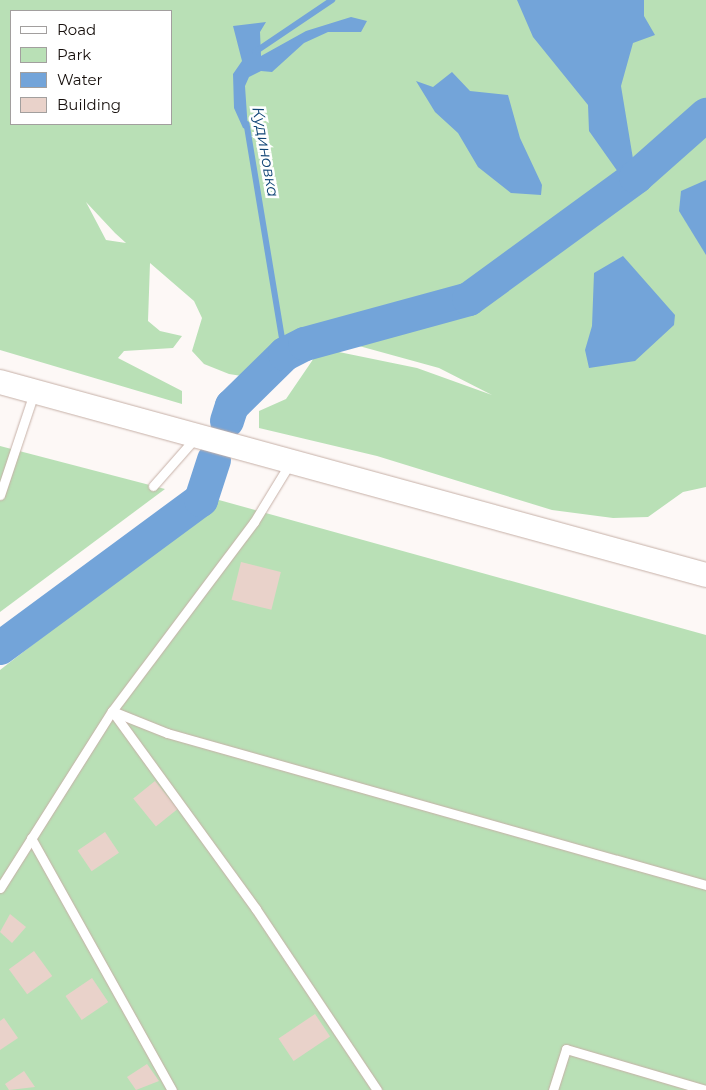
<!DOCTYPE html>
<meta charset="utf-8">
<style>
body{margin:0}
#map{position:relative;width:706px;height:1090px;overflow:hidden;background:#fdf8f6;font-family:Montserrat,sans-serif}
div>[style]{position:absolute}
.green>*{inset:0;background:#b9e0b6}
.water>*{inset:0;background:#73a4d9}
.stream>*{height:5.5px;margin:-2.75px;padding:0 2.75px;transform-origin:2.75px;border-radius:2.75px;background:#73a4d9}
.river>*{height:34px;margin:-17px;padding:0 17px;transform-origin:17px;border-radius:17px;background:#73a4d9}
.building>*{inset:0;background:#e9d2ca;transform-origin:0 0}
.roads{filter:drop-shadow(0 0 1px #c6b0a7) drop-shadow(0 0 1px #c6b0a7)}
.lane>*{height:9px;margin:-4.5px;padding:0 4.5px;transform-origin:4.5px;border-radius:4.5px;background:#fff}
.secondary>*{height:24px;margin:-12px;padding:0 12px;transform-origin:12px;border-radius:12px;background:#fff}
span{translate:-50% -50%;white-space:nowrap;text-align:center;line-height:1.15;-webkit-text-stroke:5px #fff;paint-order:stroke}
.water-label{font-size:16px;color:#114576;font-style:italic}
.legend{position:absolute;left:10px;top:10px;width:162px;height:115px;box-sizing:border-box;background:#fff;border:1px solid #a29f9e;margin:0;padding:6px 9px;list-style:none;font-size:15px;color:#160f0c}
.legend li{display:flex;align-items:center;gap:10px;height:25px}
.legend b{width:25px;border:1px solid #a29f9e}
</style>
<div id="map">
<div class="green">
<i style="clip-path:polygon(evenodd,0 0,706px 0,706px 487px,683px 492px,648px 517px,613px 518px,552px 510px,377px 456px,259px 428px,259px 411px,286px 399px,316px 355px,334px 351px,417px 368px,492px 395px,439px 368px,330px 338px,285px 354px,260px 379px,229px 374px,204px 364px,192px 351px,202px 318px,194px 301px,150px 263px,148px 321px,160px 331px,182px 336px,173px 348px,124px 351px,118px 358px,182px 391px,182px 404px,0 350px,0 0,11px 11px,171px 11px,171px 124px,11px 124px,11px 11px,0 0,86px 202px,115px 233px,126px 243px,106px 240px,86px 202px)"></i>
<i style="clip-path:polygon(0 446px,165px 489px,0 612px)"></i>
<i style="clip-path:polygon(219px 500px,706px 635px,706px 1090px,0 1090px,0 670px)"></i>
</div>
<div class="water">
<i style="clip-path:polygon(517px 0,644px 0,644px 16px,655px 35px,633px 43px,621px 86px,636px 177px,618px 172px,589px 131px,588px 105px,533px 37px)"></i>
<i style="clip-path:polygon(351px 17px,367px 21px,361px 32px,328px 32px,304px 43px,272px 72px,261px 71px,249px 77px,245px 86px,248px 130px,243px 128px,234px 108px,233px 74px,242px 61px,233px 26px,266px 22px,260px 32px,261px 56px,306px 31px)"></i>
<i style="clip-path:polygon(452px 72px,470px 91px,508px 95px,520px 138px,542px 185px,541px 195px,511px 193px,478px 167px,458px 133px,435px 112px,416px 81px,433px 87px)"></i>
<i style="clip-path:polygon(706px 180px,706px 255px,679px 211px,681px 191px)"></i>
<i style="clip-path:polygon(623px 256px,675px 315px,674px 325px,635px 361px,589px 368px,585px 350px,592px 326px,594px 273px)"></i>
</div>
<div class="stream">
<i style="left:255px;top:52px;width:93px;rotate:-34deg"></i>
<i style="left:247px;top:124px;width:233px;rotate:80.6deg"></i>
</div>
<div class="river">
<i style="left:227px;top:421px;width:16px;rotate:-72deg"></i>
<i style="left:232px;top:406px;width:74px;rotate:-44.5deg"></i>
<i style="left:285px;top:354px;width:22px;rotate:-27deg"></i>
<i style="left:305px;top:344px;width:170px;rotate:-15.3deg"></i>
<i style="left:469px;top:299px;width:207px;rotate:-36.1deg"></i>
<i style="left:636px;top:177px;width:94px;rotate:-41.5deg"></i>
<i style="left:0;top:648px;width:250px;rotate:-36.4deg"></i>
<i style="left:201px;top:500px;width:42px;rotate:-72deg"></i>
</div>
<div class="building">
<i style="left:241px;top:562px;width:41px;height:39px;rotate:14deg"></i>
<i style="left:155px;top:781px;width:36px;height:28px;rotate:51deg"></i>
<i style="left:105px;top:832px;width:25px;height:33px;rotate:56deg"></i>
<i style="clip-path:polygon(10px 914px,26px 927px,12px 943px,0 932px)"></i>
<i style="left:34px;top:951px;width:31px;height:31px;rotate:54deg"></i>
<i style="left:92px;top:978px;width:29px;height:32px;rotate:56deg"></i>
<i style="left:315px;top:1014px;width:27px;height:44px;rotate:56deg"></i>
<i style="clip-path:polygon(4px 1018px,18px 1038px,0 1050px,0 1021px)"></i>
<i style="clip-path:polygon(147px 1064px,159px 1081px,136px 1090px,127px 1077px)"></i>
<i style="clip-path:polygon(24px 1071px,35px 1087px,9px 1090px,5px 1084px)"></i>
</div>
<div class="roads">
<div class="lane">
<i style="left:153px;top:486px;width:65px;rotate:-48.7deg"></i>
<i style="left:0;top:495px;width:108px;rotate:-71.6deg"></i>
<i style="left:31px;top:838px;width:289px;rotate:60.8deg"></i>
<i style="left:0;top:888px;width:209px;rotate:-57.7deg"></i>
<i style="left:112px;top:711px;width:236px;rotate:-53.1deg"></i>
<i style="left:254px;top:522px;width:69px;rotate:-58.6deg"></i>
<i style="left:377px;top:1090px;width:218px;rotate:-123.8deg"></i>
<i style="left:256px;top:909px;width:245px;rotate:-126deg"></i>
<i style="left:112px;top:711px;width:59px;rotate:21.8deg"></i>
<i style="left:167px;top:733px;width:560px;rotate:15.75deg"></i>
<i style="left:553px;top:1090px;width:43px;rotate:-72.4deg"></i>
<i style="left:566px;top:1049px;width:145px;rotate:16.4deg"></i>
</div>
<div class="secondary">
<i style="left:0;top:382px;width:732px;rotate:15.29deg"></i>
</div>
</div>
<div class="water-label">
<span style="left:265px;top:152px;rotate:80deg">Кудиновка</span>
</div>
<ul class="legend">
<li><b style="height:6px;background:#fff"></b>Road</li>
<li><b style="height:14px;background:#b9e0b6"></b>Park</li>
<li><b style="height:14px;background:#73a4d9"></b>Water</li>
<li><b style="height:14px;background:#e9d2ca"></b>Building</li>
</ul>
</div>
